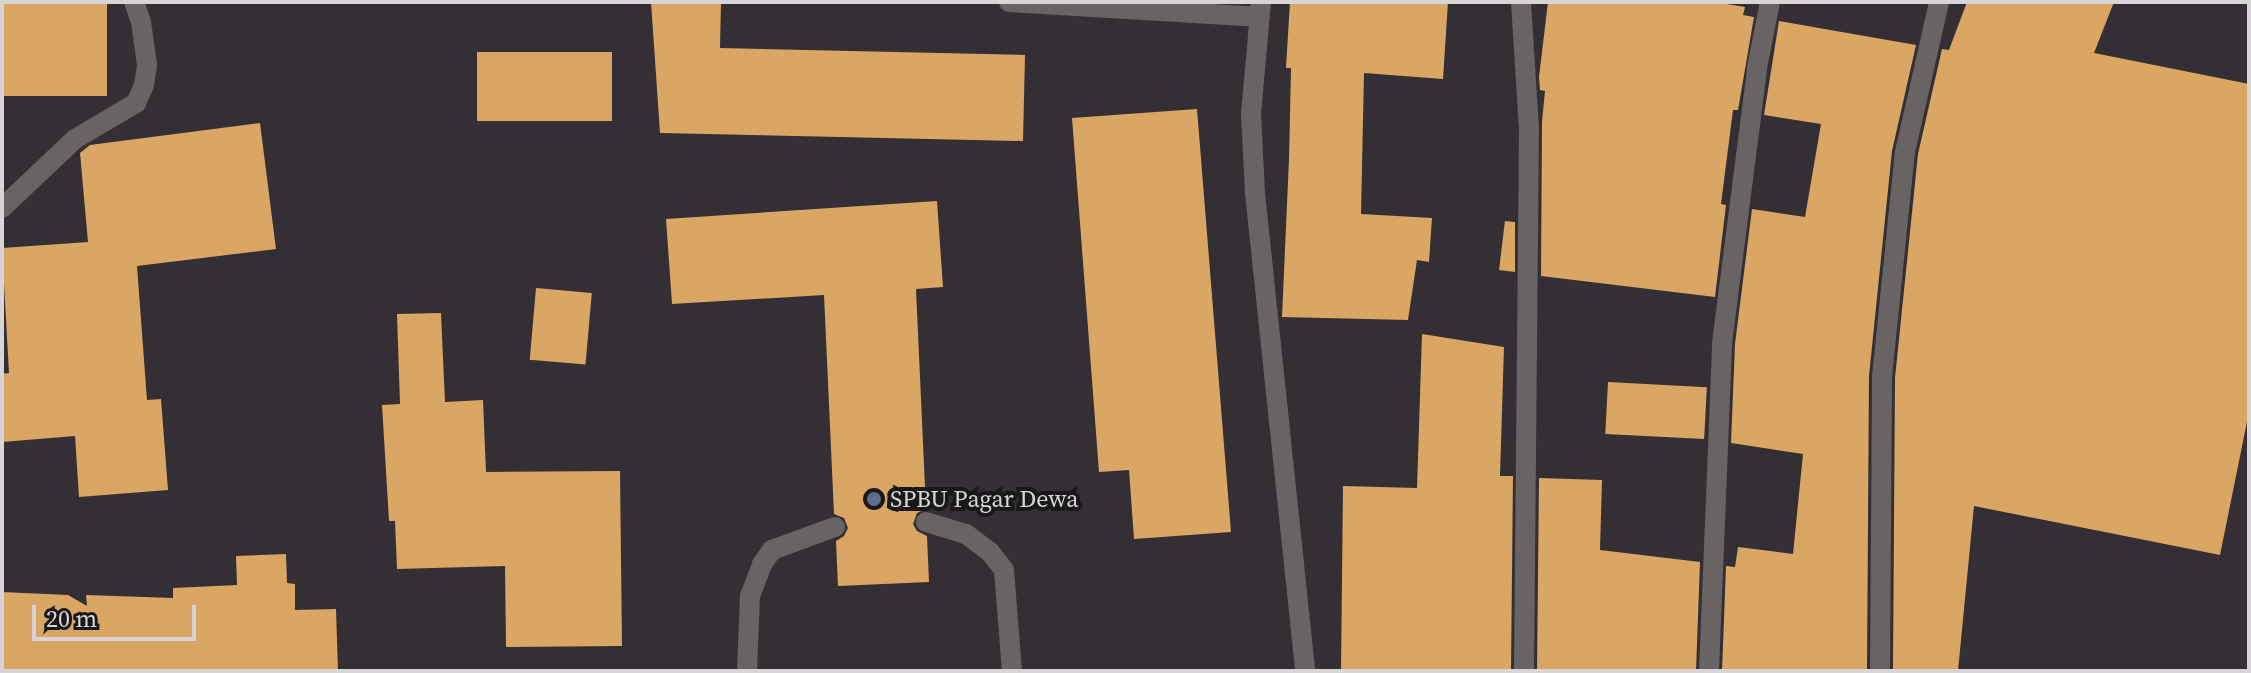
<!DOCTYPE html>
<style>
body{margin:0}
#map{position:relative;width:2251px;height:673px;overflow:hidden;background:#332f34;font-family:"Source Serif 4",serif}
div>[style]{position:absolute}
.building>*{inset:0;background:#daa664;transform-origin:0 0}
.lane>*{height:20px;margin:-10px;padding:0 10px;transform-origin:10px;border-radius:10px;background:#686464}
.street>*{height:20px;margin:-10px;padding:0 10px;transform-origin:10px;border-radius:10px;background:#686464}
.dots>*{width:22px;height:22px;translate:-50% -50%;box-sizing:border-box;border:4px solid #1a181a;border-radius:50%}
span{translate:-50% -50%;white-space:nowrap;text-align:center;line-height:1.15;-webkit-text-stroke:8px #1a181a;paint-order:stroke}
.poi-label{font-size:24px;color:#d7d5d8}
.left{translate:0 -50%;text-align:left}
.frame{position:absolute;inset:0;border:4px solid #d7d5d8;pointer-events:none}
.scale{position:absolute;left:32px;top:605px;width:164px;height:36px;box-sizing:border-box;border:4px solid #d7d5d8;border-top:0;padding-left:10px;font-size:24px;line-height:28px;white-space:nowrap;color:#d7d5d8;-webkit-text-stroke:6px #1a181a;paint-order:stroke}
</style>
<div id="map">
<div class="building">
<i style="left:2px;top:2px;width:105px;height:94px"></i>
<i style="clip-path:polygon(651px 2px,721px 2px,720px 48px,1025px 55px,1023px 141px,660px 133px)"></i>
<i style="clip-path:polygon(1290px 2px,1448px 2px,1443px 79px,1364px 73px,1361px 214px,1432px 218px,1429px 262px,1417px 260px,1408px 320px,1282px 317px,1289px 159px,1291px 68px,1286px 68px)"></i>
<i style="clip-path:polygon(1548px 2px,1714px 2px,1745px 7px,1743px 15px,1754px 17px,1738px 110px,1733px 110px,1721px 204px,1726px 205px,1715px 297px,1541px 276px,1542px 121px,1545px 91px,1540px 90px,1539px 77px)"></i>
<i style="clip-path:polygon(1967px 2px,2114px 2px,2094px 53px,2249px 84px,2249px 412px,2220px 555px,1974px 506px,1958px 671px,1917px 671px,1893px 669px,1895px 378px,1918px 154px,1942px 49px,1949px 50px)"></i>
<i style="clip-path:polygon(1779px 21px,1916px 45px,1892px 151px,1869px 376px,1867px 671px,1722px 671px,1726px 566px,1735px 567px,1738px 547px,1793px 554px,1803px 454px,1731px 443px,1735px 344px,1752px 209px,1805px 217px,1821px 124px,1764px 115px)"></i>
<i style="left:477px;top:52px;width:135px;height:69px"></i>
<i style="clip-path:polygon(1197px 109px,1231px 532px,1134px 539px,1129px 470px,1099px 472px,1072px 118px)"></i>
<i style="clip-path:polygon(260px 123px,276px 249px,137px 266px,147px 400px,161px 399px,168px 490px,79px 497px,75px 436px,2px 442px,2px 374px,9px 373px,2px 248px,88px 242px,80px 153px,90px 145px)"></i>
<i style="clip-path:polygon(937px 201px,943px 287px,916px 289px,926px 509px,917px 513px,913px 524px,917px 531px,927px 536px,929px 582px,838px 586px,836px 541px,844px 536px,848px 528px,844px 518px,834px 514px,824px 295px,672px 304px,666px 219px)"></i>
<i style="clip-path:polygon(1505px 221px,1515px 222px,1515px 272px,1499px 270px)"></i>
<i style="left:536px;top:288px;width:56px;height:72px;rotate:5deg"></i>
<i style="clip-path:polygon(441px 313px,445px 402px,483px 400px,486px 472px,620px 471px,622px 646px,506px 647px,505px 566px,397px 569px,395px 521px,389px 521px,382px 405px,400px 404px,397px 314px)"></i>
<i style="clip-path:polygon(1422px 334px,1504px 347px,1500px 476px,1513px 476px,1511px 671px,1341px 671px,1343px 486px,1417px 488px)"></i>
<i style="left:1608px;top:382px;width:99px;height:52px;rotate:3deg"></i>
<i style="clip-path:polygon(1539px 478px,1602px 480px,1600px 550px,1700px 562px,1696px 671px,1537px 671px)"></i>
<i style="clip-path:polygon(286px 554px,287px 583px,295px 584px,295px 610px,336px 609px,338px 671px,2px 671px,2px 592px,68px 595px,87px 606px,86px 595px,173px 598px,173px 588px,237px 585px,236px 556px)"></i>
</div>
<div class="lane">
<i style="left:926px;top:522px;width:42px;rotate:16.7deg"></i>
<i style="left:966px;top:534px;width:30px;rotate:37deg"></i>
<i style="left:990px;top:552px;width:23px;rotate:52deg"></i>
<i style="left:1004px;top:570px;width:101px;rotate:85.5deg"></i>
<i style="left:747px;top:671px;width:75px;rotate:-87.7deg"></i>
<i style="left:750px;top:596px;width:34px;rotate:-69deg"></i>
<i style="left:762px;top:564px;width:17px;rotate:-54deg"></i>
<i style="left:772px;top:550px;width:67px;rotate:-20.1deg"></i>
</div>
<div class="street">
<i style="left:1009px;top:2px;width:249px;rotate:3.4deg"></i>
<i style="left:1261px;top:2px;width:112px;rotate:95.1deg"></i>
<i style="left:1251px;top:114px;width:79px;rotate:87.1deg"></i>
<i style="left:1255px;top:193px;width:481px;rotate:84deg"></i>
<i style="left:1521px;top:2px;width:127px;rotate:86.4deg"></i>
<i style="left:1529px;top:129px;width:542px;rotate:90.53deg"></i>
<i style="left:2px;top:208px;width:100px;rotate:-43.4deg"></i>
<i style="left:75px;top:139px;width:71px;rotate:-30.5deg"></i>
<i style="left:136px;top:103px;width:20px;rotate:-66deg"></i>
<i style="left:144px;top:85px;width:20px;rotate:-81deg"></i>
<i style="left:147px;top:65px;width:43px;rotate:-97.9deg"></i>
<i style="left:141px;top:22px;width:21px;rotate:-109deg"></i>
<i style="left:1709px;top:671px;width:328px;rotate:-87.7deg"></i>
<i style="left:1722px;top:343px;width:277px;rotate:-82.7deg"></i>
<i style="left:1757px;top:68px;width:67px;rotate:-78.9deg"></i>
<i style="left:1880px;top:671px;width:294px;rotate:-89.6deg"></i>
<i style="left:1882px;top:377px;width:226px;rotate:-84.2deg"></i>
<i style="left:1905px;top:152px;width:154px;rotate:-77.2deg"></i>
</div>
<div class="dots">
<i style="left:874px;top:499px;background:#5c6f8a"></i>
</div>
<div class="poi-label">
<span class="left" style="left:890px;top:499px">SPBU Pagar Dewa</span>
</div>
<div class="frame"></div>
<div class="scale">20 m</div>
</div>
